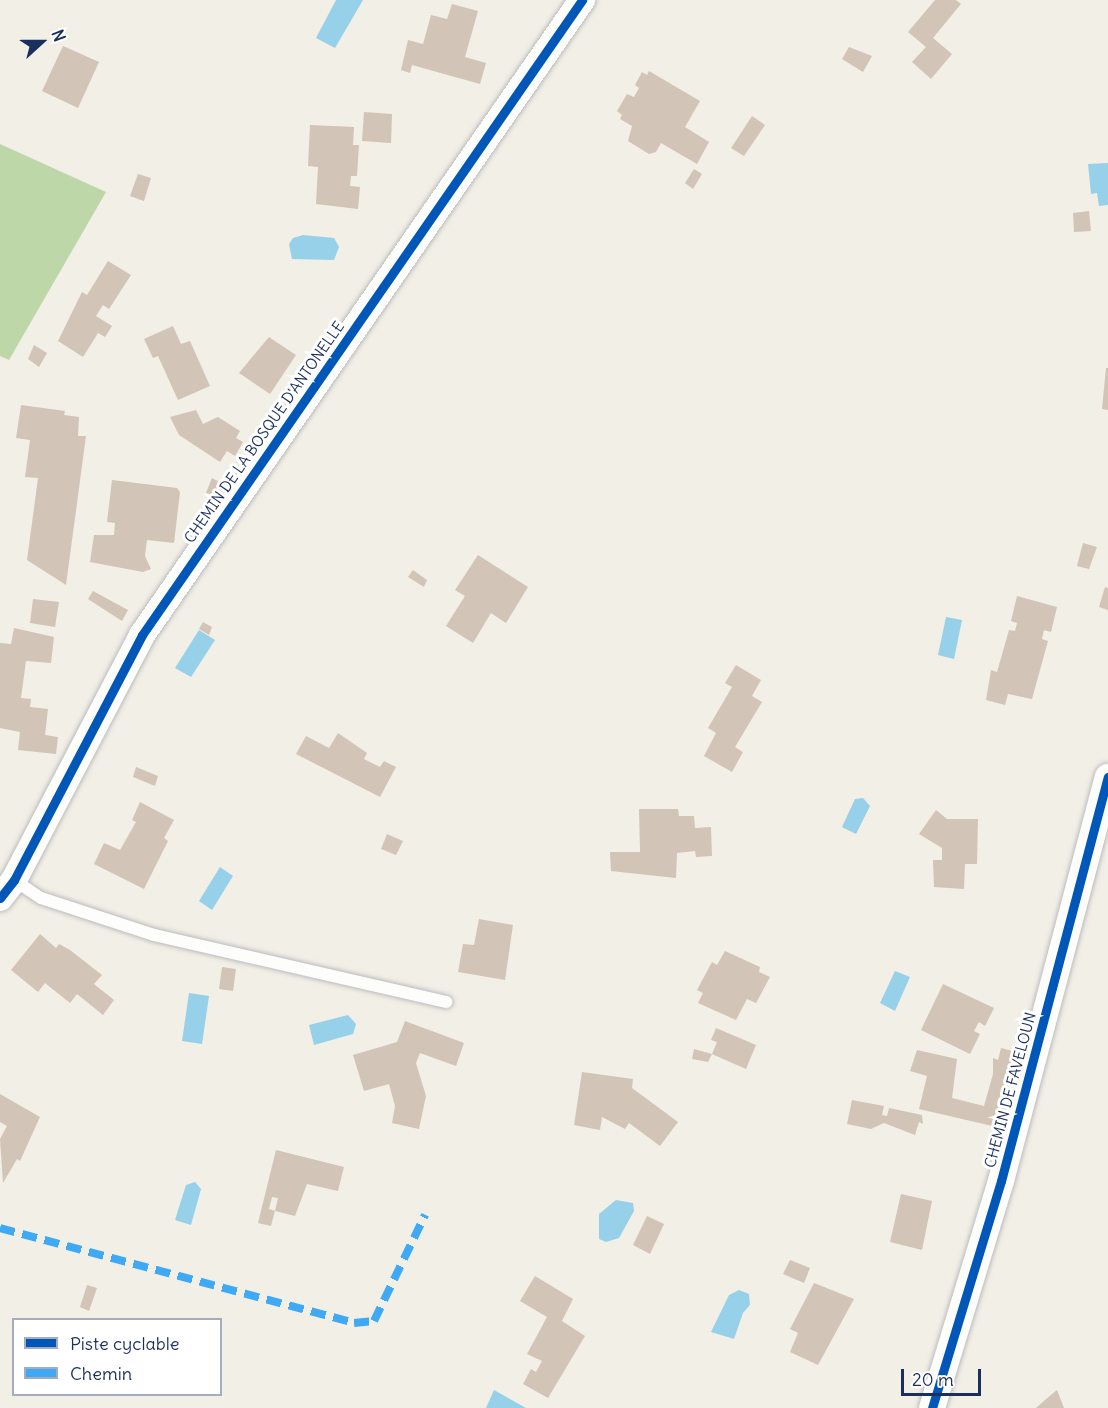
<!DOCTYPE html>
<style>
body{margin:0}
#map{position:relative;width:1108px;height:1408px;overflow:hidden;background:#f2efe7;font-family:Delius,sans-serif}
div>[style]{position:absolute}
.green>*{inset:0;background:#bdd7a8}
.water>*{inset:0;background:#96d0e9}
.building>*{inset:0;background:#d2c4b6}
.roads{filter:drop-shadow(0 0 2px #bcbcbc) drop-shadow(0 0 2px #bcbcbc)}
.lane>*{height:12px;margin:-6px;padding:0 6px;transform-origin:6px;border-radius:6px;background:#fdfdfb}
.street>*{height:26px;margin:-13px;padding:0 13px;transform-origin:13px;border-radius:13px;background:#fdfdfb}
.quiet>*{height:8px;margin-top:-4px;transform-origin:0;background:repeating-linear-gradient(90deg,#3fa9f5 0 15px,transparent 0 23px)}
.cycleway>*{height:9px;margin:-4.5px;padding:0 4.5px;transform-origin:4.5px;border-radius:4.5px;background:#0057b8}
span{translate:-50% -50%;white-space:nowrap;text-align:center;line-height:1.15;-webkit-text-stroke:6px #fff;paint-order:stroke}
.street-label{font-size:15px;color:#1b2f5e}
.legend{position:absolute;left:12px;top:1318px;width:210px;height:78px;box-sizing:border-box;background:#fff;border:2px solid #a4acbf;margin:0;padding:8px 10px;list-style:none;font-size:18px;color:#1b2f5e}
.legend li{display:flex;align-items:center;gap:12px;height:30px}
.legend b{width:30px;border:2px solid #a4acbf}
.north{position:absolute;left:12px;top:12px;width:60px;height:60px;-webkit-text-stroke:4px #fff;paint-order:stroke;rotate:69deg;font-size:16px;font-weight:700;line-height:24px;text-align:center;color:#1b2f5e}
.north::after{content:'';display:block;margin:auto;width:21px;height:27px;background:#1b2f5e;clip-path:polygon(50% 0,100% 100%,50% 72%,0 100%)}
.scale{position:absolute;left:901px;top:1369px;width:80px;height:27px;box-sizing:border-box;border:3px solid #1b2f5e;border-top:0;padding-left:8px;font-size:18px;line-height:21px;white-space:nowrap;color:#1b2f5e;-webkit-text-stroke:4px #fff;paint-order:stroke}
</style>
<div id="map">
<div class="green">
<i style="clip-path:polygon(0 144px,106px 192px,9px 360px,0 356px)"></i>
</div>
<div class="water">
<i style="clip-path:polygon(336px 0,363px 0,335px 48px,316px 38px)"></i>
<i style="clip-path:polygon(1108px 163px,1108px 205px,1099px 206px,1097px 193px,1091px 194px,1088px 164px)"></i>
<i style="clip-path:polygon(303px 235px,334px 238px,339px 247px,334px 260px,292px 259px,289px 244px,293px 238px)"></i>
<i style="clip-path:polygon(946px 617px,962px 620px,954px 659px,938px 655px)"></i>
<i style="clip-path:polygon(199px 630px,215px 640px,191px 677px,175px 668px)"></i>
<i style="clip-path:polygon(855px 799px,863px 798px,870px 806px,856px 834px,842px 827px)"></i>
<i style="clip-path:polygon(220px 867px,233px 876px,212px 910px,199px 901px)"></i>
<i style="clip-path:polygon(895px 971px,910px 977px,895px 1011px,880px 1003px)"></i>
<i style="clip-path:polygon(189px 993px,209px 996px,202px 1044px,182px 1041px)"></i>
<i style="clip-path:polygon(348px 1015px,356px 1024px,353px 1034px,314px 1045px,309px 1025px)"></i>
<i style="clip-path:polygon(195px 1182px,201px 1189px,191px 1225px,175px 1220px,186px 1185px)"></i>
<i style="clip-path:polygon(616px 1200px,633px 1203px,634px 1211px,619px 1238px,606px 1242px,599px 1239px,599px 1214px)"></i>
<i style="clip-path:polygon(739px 1290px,749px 1294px,750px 1305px,743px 1313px,734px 1339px,711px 1332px,729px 1295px)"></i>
<i style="clip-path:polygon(494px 1390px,526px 1408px,486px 1408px)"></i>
</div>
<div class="building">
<i style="clip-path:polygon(935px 0,956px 0,961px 4px,933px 38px,952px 54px,931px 79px,912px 62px,926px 47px,908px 32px)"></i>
<i style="clip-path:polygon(452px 4px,478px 11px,465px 57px,486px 63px,480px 84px,412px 65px,410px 73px,401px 70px,408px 40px,423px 44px,431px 15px,447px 19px)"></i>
<i style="clip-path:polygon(63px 46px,99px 62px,78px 108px,42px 91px)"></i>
<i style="clip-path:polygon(849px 47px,872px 56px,863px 72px,842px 59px)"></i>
<i style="clip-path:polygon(649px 71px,700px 101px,685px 127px,709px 142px,697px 164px,661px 143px,656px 152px,649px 154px,628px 141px,632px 126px,620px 119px,622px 115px,617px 111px,627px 94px,634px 97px,639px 88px,635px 85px,642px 72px,647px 75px)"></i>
<i style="clip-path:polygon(364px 112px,392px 114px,391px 143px,362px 141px)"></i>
<i style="clip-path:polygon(752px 116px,765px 125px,744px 156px,731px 148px)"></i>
<i style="clip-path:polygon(310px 125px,354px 127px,353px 145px,359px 145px,357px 176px,351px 176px,350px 186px,360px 187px,358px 209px,316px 204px,318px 167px,308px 166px)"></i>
<i style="clip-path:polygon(694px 169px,702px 174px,693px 189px,685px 183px)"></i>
<i style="clip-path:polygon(138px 174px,151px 178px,144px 201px,130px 196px)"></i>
<i style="clip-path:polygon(1089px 211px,1091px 231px,1074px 232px,1073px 213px)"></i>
<i style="clip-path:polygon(108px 261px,131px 275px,109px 309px,103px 305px,96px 316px,112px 326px,105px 337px,98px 333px,83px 357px,58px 341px,82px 292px,87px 295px)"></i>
<i style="clip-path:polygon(173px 326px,181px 344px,190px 341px,210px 386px,178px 400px,158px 356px,153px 358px,144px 339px)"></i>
<i style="clip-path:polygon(269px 337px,296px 355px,270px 394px,239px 373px)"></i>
<i style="clip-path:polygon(34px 345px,47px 353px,39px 367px,28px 359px)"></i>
<i style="clip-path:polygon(1106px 368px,1108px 368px,1108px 410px,1102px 409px)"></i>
<i style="clip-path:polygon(21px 405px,65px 411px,64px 415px,79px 417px,78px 436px,86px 436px,66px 585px,27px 560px,38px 478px,25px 477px,30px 440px,16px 438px)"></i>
<i style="clip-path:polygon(196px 410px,203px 424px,218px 417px,240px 431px,236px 438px,243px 442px,235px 456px,227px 451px,220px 462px,179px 435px,170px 417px)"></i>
<i style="clip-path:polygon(212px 478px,230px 488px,223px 498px,206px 493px)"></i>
<i style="clip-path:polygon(112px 480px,177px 488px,180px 492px,174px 543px,147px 540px,145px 556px,151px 569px,143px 572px,90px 562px,94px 535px,114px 535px,115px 523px,107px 522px)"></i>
<i style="clip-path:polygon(1083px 543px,1097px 547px,1089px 569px,1077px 566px)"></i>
<i style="clip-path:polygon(478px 555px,528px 587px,506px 623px,491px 613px,473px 643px,446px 626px,465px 596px,455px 590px)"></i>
<i style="clip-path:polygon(413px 570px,427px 580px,424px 587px,408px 577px)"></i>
<i style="clip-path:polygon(1105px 587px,1108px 588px,1108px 610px,1099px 607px)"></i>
<i style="clip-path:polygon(93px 591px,128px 610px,122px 621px,88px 599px)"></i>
<i style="clip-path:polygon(1017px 596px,1057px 607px,1051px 632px,1044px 630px,1042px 639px,1048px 641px,1032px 699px,1008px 694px,1005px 705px,986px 700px,991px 670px,997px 672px,1009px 630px,1015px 631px,1017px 623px,1011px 621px)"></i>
<i style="clip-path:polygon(33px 599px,59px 602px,55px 627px,30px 623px)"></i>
<i style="clip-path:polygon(203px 622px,212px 627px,209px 635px,199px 629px)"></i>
<i style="clip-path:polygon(14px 628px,54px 637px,51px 663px,26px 661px,21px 698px,31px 699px,30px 707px,48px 709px,45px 735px,58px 737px,56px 754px,18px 750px,20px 732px,0 728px,0 643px,11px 644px)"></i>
<i style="clip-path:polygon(736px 665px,761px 680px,752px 696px,762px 702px,735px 747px,743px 752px,732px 772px,704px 756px,716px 733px,708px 728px,732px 687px,725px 683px)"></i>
<i style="clip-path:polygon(338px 733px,367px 753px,364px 759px,380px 767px,384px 761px,396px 767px,380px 797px,296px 754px,306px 736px,329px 748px)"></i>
<i style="clip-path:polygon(136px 767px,158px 776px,155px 786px,133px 777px)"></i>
<i style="clip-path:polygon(140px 802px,174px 820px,164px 838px,168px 841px,144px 889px,94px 864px,104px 843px,120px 850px,136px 822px,132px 820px)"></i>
<i style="clip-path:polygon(639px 809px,678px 809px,679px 816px,694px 816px,695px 828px,711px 827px,712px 856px,696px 857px,695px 851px,677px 853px,676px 878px,611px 871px,610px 852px,640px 852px)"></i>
<i style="clip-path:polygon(936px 810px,947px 819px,978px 819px,977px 864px,965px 864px,964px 889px,934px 887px,933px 860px,942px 860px,942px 848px,919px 834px)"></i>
<i style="clip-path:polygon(387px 834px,403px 841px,396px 855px,381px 849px)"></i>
<i style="clip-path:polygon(479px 919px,513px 925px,505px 980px,458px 972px,463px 944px,474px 945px)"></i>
<i style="clip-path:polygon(40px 934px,56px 948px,59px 944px,70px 950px,102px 975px,94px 984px,114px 1000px,103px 1015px,77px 994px,70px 1003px,45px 983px,38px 992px,11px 970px)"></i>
<i style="clip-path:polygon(725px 951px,760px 967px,759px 972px,770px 977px,756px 1003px,747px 999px,736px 1020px,698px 1003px,703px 993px,697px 990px,712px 962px,717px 965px)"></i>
<i style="clip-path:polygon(222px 967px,236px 969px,233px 991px,219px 989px)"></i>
<i style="clip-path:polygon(943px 984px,994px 1008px,985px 1026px,979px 1022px,974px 1031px,980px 1034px,970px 1054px,921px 1030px)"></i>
<i style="clip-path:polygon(405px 1021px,464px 1043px,456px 1066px,420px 1053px,416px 1063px,426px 1096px,419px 1129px,392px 1123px,395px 1106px,389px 1084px,364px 1091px,353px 1055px,397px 1042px)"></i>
<i style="clip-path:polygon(716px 1028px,756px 1045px,746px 1069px,712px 1054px,717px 1042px,711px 1040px)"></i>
<i style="clip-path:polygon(1001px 1048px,1016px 1052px,1001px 1128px,919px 1109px,927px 1076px,910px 1071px,917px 1050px,957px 1059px,952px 1098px,984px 1106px,993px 1074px,993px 1058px,998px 1060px)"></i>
<i style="clip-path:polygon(694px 1049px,712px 1054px,708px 1062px,692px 1059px)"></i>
<i style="clip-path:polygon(582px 1072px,633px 1079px,632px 1088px,678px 1122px,660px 1146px,629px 1123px,625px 1129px,602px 1117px,600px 1130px,574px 1125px)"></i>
<i style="clip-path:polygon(0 1094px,40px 1117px,20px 1161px,17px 1159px,3px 1183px,0 1139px,7px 1126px,0 1122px)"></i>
<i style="clip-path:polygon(852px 1100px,884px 1106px,882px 1115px,887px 1116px,889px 1108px,922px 1115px,923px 1124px,919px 1122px,915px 1135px,884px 1123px,871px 1129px,847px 1124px)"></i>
<i style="clip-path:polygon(276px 1150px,344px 1167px,338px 1191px,307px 1184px,295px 1216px,275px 1211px,278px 1198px,272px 1197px,269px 1209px,275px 1211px,271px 1226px,258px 1223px)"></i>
<i style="clip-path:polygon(901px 1194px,932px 1201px,922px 1250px,890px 1242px)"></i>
<i style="clip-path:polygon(647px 1216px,664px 1224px,650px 1254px,633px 1245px)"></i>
<i style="clip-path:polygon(790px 1260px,810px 1268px,804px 1283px,783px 1274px)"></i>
<i style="clip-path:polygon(535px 1276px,573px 1299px,562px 1321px,585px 1336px,548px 1398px,523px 1384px,531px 1369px,536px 1372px,542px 1361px,527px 1354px,547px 1317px,520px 1301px)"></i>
<i style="clip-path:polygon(814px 1283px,854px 1299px,818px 1365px,790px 1352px,798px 1333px,790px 1329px)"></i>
<i style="clip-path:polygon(87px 1285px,97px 1288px,89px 1311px,80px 1307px)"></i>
<i style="clip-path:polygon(1057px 1390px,1064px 1408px,1036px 1408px,1052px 1394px)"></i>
</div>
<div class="roads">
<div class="lane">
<i style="left:14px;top:880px;width:32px;rotate:34deg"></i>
<i style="left:41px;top:898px;width:119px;rotate:18.1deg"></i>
<i style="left:154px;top:935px;width:300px;rotate:12.9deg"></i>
</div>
<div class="street">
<i style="left:0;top:898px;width:23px;rotate:-52deg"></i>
<i style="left:14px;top:880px;width:276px;rotate:-62.4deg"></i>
<i style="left:142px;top:635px;width:773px;rotate:-55.28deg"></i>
<i style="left:932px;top:1408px;width:237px;rotate:-73.1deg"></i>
<i style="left:1001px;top:1181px;width:418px;rotate:-75.2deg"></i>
</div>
</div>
<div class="quiet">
<i style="left:0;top:1228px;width:367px;rotate:15deg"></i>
<i style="left:354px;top:1323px;width:20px;rotate:-6deg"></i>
<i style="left:374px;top:1321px;width:118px;rotate:-64.3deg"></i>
</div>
<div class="cycleway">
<i style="left:0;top:898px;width:23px;rotate:-52deg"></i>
<i style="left:14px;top:880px;width:276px;rotate:-62.4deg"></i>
<i style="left:142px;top:635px;width:773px;rotate:-55.28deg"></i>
<i style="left:932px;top:1408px;width:237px;rotate:-73.1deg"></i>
<i style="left:1001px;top:1181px;width:418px;rotate:-75.2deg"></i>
</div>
<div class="street-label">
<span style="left:264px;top:432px;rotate:-55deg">CHEMIN DE LA BOSQUE D'ANTONELLE</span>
<span style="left:1010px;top:1090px;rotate:-75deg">CHEMIN DE FAVELOUN</span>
</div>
<ul class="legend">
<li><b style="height:8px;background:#0057b8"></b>Piste cyclable</li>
<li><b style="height:8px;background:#3fa9f5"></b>Chemin</li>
</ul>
<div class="north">N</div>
<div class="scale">20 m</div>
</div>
